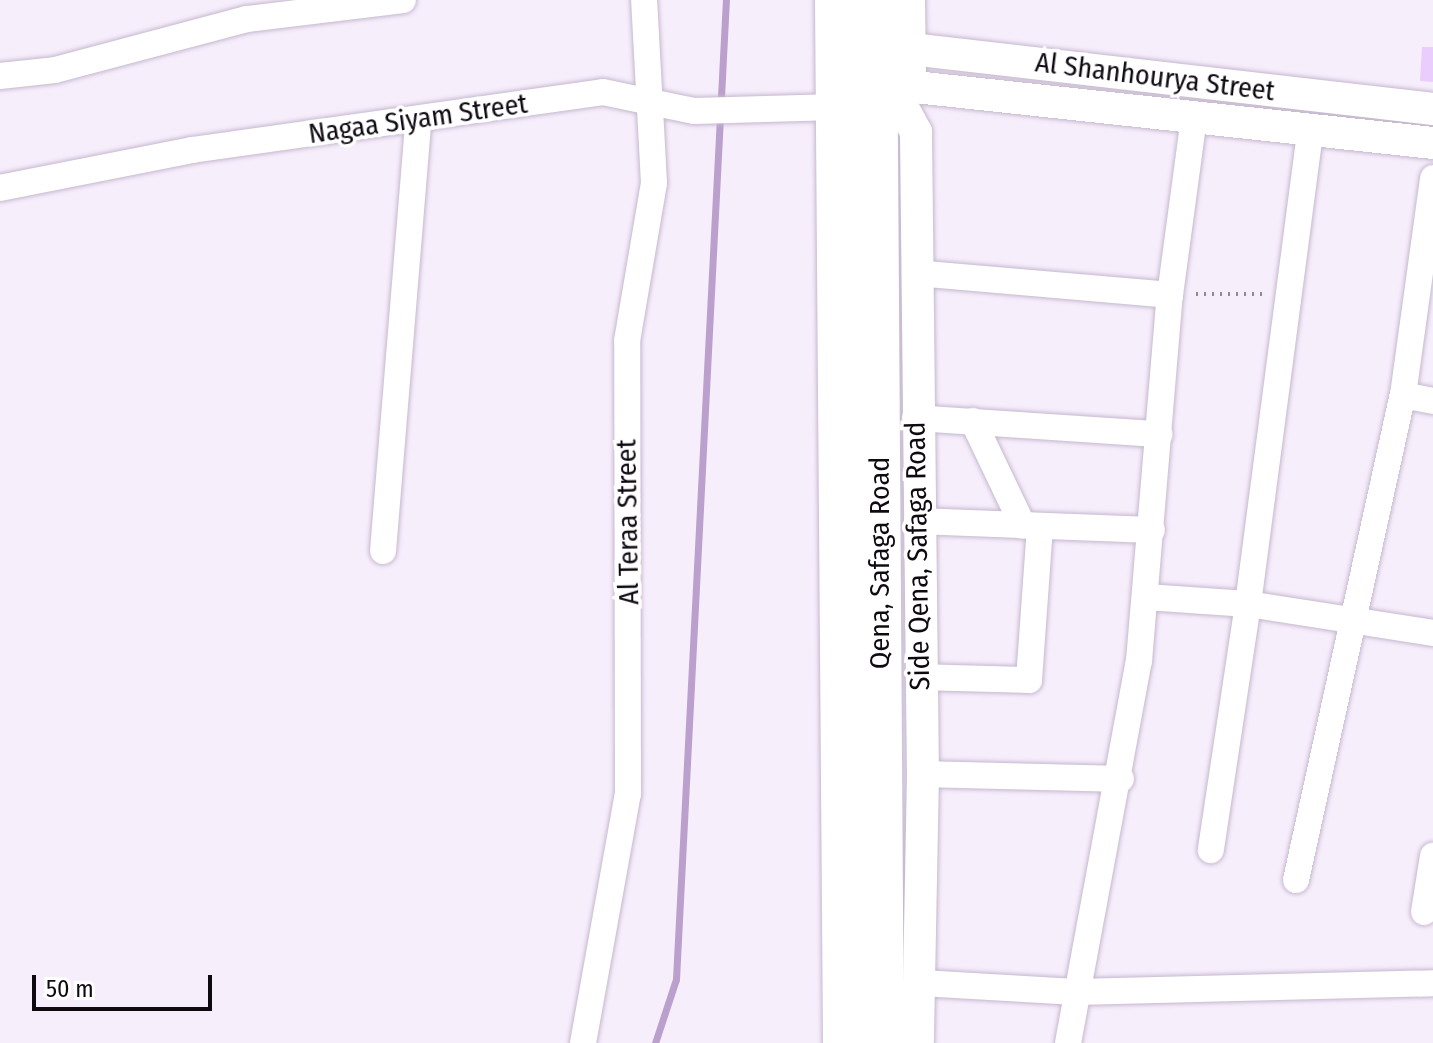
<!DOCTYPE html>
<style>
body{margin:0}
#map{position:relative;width:1433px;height:1043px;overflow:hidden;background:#f7eefc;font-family:"Fira Sans Condensed",sans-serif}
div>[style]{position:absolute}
.stream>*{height:7px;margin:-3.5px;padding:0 3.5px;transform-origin:3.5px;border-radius:3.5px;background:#bb9fcc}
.building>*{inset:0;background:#ebcdfd}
.path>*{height:4px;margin-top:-2px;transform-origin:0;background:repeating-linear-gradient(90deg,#908994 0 2px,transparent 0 8px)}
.roads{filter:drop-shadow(0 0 2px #c5b8ce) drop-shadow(0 0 2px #c5b8ce)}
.minor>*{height:26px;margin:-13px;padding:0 13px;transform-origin:13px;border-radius:13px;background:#fff}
.tertiary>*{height:32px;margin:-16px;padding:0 16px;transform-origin:16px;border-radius:16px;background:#fff}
.trunk>*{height:42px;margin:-21px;padding:0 21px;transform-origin:21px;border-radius:21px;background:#fff}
span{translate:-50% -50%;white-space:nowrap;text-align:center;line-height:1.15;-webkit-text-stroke:7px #fff;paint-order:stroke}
.street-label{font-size:28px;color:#0f0a12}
.scale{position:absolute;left:32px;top:975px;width:180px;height:36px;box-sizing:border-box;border:4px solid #0f0a12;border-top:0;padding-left:10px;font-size:24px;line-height:28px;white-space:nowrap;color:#0f0a12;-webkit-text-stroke:6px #fff;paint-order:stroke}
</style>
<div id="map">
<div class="stream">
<i style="left:655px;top:1043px;width:67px;rotate:-71.8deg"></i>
<i style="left:676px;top:979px;width:980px;rotate:-87.08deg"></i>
</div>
<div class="building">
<i style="clip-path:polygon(1422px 47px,1433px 47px,1433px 82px,1420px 81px)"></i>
</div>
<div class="path">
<i style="left:1196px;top:294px;width:67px"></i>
</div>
<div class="roads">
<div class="minor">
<i style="left:0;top:76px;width:55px;rotate:-6.2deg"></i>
<i style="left:55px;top:70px;width:199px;rotate:-14.9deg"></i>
<i style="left:247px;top:19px;width:157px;rotate:-6.9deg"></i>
<i style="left:1310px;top:133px;width:475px;rotate:97.5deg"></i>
<i style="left:1248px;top:604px;width:187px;rotate:8.9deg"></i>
<i style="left:0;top:188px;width:196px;rotate:-11.2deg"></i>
<i style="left:192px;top:150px;width:415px;rotate:-8deg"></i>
<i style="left:603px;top:92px;width:93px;rotate:11.8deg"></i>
<i style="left:694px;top:111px;width:143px;rotate:-1.6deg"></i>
<i style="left:915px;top:273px;width:256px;rotate:4.9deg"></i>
<i style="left:1403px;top:395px;width:31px;rotate:11deg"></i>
<i style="left:915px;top:418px;width:245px;rotate:3.8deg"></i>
<i style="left:973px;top:421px;width:116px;rotate:64.5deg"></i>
<i style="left:917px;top:521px;width:235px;rotate:2.2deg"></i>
<i style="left:383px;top:551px;width:430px;rotate:-85.3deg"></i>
<i style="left:1146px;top:597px;width:102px;rotate:3.9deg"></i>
<i style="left:1248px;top:604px;width:249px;rotate:98.6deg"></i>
<i style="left:921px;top:677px;width:108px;rotate:1.6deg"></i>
<i style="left:1029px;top:680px;width:153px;rotate:-85.9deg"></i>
<i style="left:923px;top:774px;width:198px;rotate:1.4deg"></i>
<i style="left:1296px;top:880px;width:497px;rotate:-77.6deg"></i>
<i style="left:1403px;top:395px;width:219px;rotate:-82.1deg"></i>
<i style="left:1424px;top:912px;width:57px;rotate:-80.9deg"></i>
<i style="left:921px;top:983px;width:155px;rotate:3.3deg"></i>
<i style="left:1076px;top:992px;width:357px;rotate:-1.4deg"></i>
<i style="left:583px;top:1043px;width:253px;rotate:-79.8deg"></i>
<i style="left:628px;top:794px;width:453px;rotate:-90.1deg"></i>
<i style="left:627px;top:341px;width:160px;rotate:-80.3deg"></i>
<i style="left:654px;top:183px;width:183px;rotate:-93.1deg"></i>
<i style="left:1068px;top:1043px;width:389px;rotate:-79.5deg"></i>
<i style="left:1139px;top:661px;width:367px;rotate:-85.2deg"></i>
<i style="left:1170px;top:295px;width:180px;rotate:-82.3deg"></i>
</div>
<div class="tertiary">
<i style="left:909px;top:0;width:69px;rotate:89.2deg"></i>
<i style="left:876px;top:45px;width:561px;rotate:6.55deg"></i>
<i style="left:878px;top:83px;width:22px;rotate:34deg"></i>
<i style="left:896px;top:95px;width:42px;rotate:61.6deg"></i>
<i style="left:916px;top:132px;width:642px;rotate:89.38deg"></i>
<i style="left:923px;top:774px;width:269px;rotate:91.1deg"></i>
<i style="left:878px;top:83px;width:558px;rotate:6.17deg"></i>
</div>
<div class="trunk">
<i style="left:836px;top:0;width:1043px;rotate:89.56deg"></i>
<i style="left:876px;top:0;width:1043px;rotate:89.62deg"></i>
</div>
</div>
<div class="street-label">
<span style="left:1155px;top:77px;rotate:7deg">Al Shanhourya Street</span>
<span style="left:418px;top:119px;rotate:-8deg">Nagaa Siyam Street</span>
<span style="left:628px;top:522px;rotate:-91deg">Al Teraa Street</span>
<span style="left:918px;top:556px;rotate:-91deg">Side Qena, Safaga Road</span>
<span style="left:880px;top:563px;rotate:-90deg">Qena, Safaga Road</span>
</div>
<div class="scale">50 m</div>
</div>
